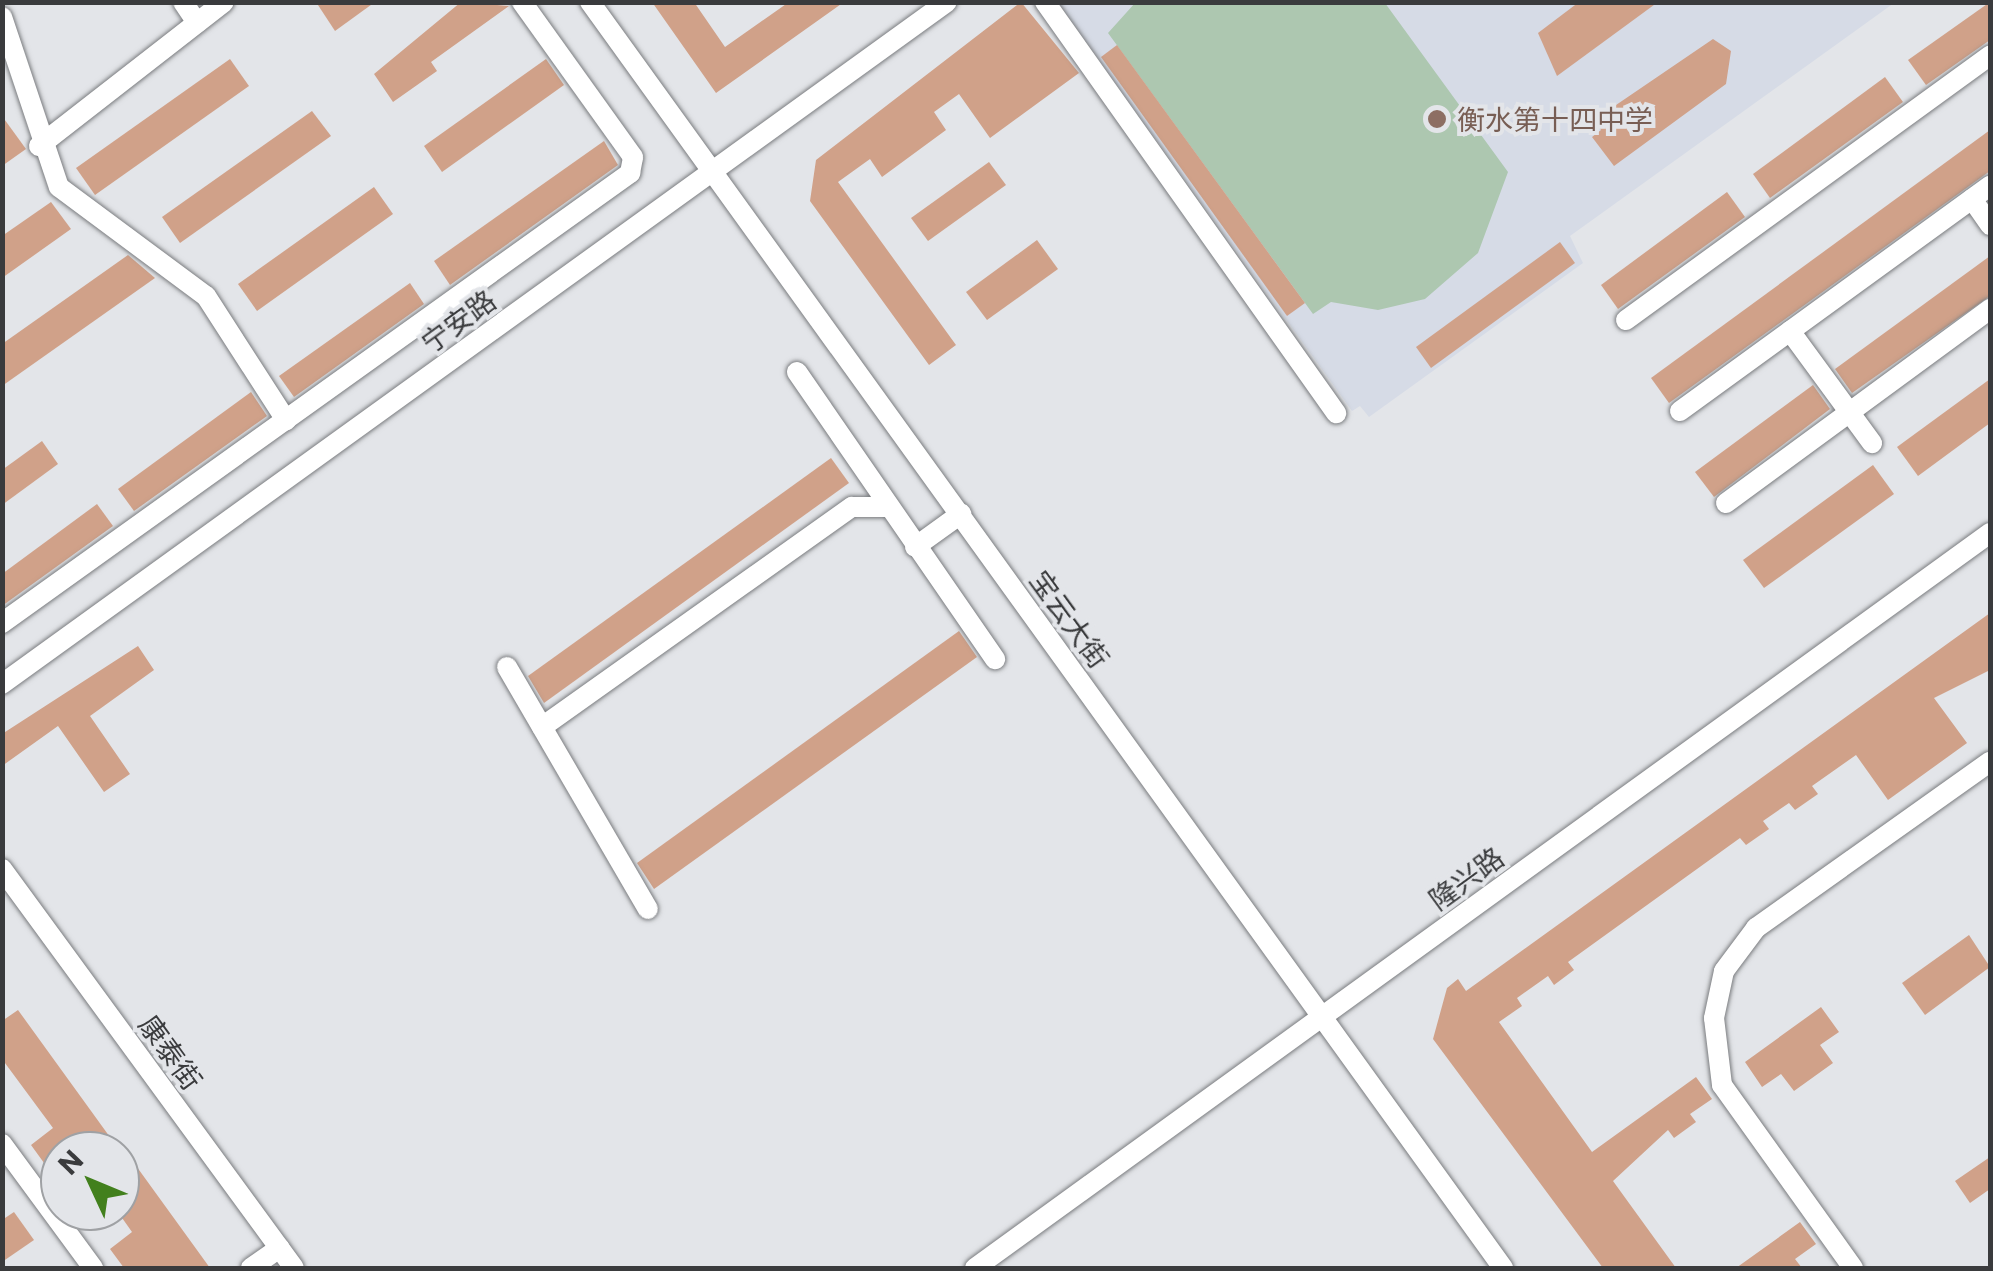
<!DOCTYPE html>
<meta charset="utf-8">
<style>
body{margin:0}
#map{position:relative;width:1993px;height:1271px;overflow:hidden;background:#e3e5e9;font-family:Commissioner,"Noto Sans SC",sans-serif}
div>[style]{position:absolute}
.built>*{inset:0;background:#d6dbe6}
.green>*{inset:0;background:#adc7b0}
.building>*{inset:0;background:#d0a189}
.path>*{height:2.5px;margin-top:-1.25px;transform-origin:0;background:repeating-linear-gradient(90deg,#97989b 0 5px,transparent 0 13px)}
.roads{filter:drop-shadow(0 0 2px #7a7c7f) drop-shadow(0 0 2px #7a7c7f)}
.minor>*{height:20px;margin:-10px;padding:0 10px;transform-origin:10px;border-radius:10px;background:#fff}
.dots>*{width:28px;height:28px;translate:-50% -50%;box-sizing:border-box;border:5px solid #e3e5e9;border-radius:50%}
span{translate:-50% -50%;white-space:nowrap;text-align:center;line-height:1.15;-webkit-text-stroke:8px #e3e5e9;paint-order:stroke}
.education-label{font-size:28px;color:#785e54}
.left{translate:0 -50%;text-align:left}
.street-label{font-size:28px;color:#3a3b3d}
.frame{position:absolute;inset:0;border:5px solid #3a3b3d;pointer-events:none}
.north{position:absolute;left:40px;top:1131px;width:100px;height:100px;box-sizing:border-box;background:#e3e5e9;border:2px solid #9fa1a4;border-radius:50%;rotate:314deg;font-size:28px;font-weight:700;line-height:40px;text-align:center;color:#3a3b3d}
.north::after{content:'';display:block;margin:auto;width:35px;height:45px;background:#42801d;clip-path:polygon(50% 0,100% 100%,50% 72%,0 100%)}
</style>
<div id="map">
<div class="built">
<i style="clip-path:polygon(1058px 3px,1894px 3px,1570px 236px,1583px 263px,1369px 417px,1360px 406px,1352px 411px)"></i>
</div>
<div class="green">
<i style="clip-path:polygon(1135px 3px,1385px 3px,1508px 172px,1478px 253px,1425px 299px,1378px 310px,1331px 302px,1313px 314px,1108px 33px)"></i>
</div>
<div class="building">
<i style="clip-path:polygon(316px 2px,375px 2px,335px 31px)"></i>
<i style="clip-path:polygon(461px 2px,509px 6px,431px 62px,437px 71px,393px 102px,374px 74px)"></i>
<i style="clip-path:polygon(652px 2px,694px 2px,725px 47px,789px 2px,844px 2px,716px 93px)"></i>
<i style="clip-path:polygon(1021px 2px,1079px 73px,990px 138px,959px 94px,934px 112px,946px 130px,882px 177px,870px 159px,838px 182px,956px 345px,929px 365px,810px 201px,816px 160px)"></i>
<i style="clip-path:polygon(1579px 2px,1658px 2px,1557px 76px,1538px 33px)"></i>
<i style="clip-path:polygon(1990px 2px,1990px 40px,1926px 85px,1908px 60px)"></i>
<i style="clip-path:polygon(1713px 39px,1731px 51px,1726px 84px,1614px 166px,1592px 137px,1601px 130px,1594px 120px)"></i>
<i style="clip-path:polygon(1117px 45px,1305px 303px,1287px 316px,1101px 57px)"></i>
<i style="clip-path:polygon(230px 59px,249px 86px,95px 195px,76px 168px)"></i>
<i style="clip-path:polygon(546px 59px,564px 85px,442px 172px,424px 146px)"></i>
<i style="clip-path:polygon(1885px 77px,1903px 102px,1770px 198px,1753px 174px)"></i>
<i style="clip-path:polygon(312px 111px,331px 136px,180px 243px,162px 217px)"></i>
<i style="clip-path:polygon(2px 116px,26px 149px,2px 166px)"></i>
<i style="clip-path:polygon(1990px 130px,1990px 171px,1669px 403px,1651px 378px)"></i>
<i style="clip-path:polygon(604px 141px,618px 165px,450px 285px,434px 261px)"></i>
<i style="clip-path:polygon(989px 162px,1006px 185px,928px 241px,911px 218px)"></i>
<i style="clip-path:polygon(374px 187px,393px 214px,257px 311px,238px 284px)"></i>
<i style="clip-path:polygon(1727px 192px,1745px 217px,1618px 309px,1601px 285px)"></i>
<i style="clip-path:polygon(51px 202px,71px 229px,2px 278px,2px 236px)"></i>
<i style="clip-path:polygon(1037px 240px,1058px 269px,987px 320px,966px 292px)"></i>
<i style="clip-path:polygon(1560px 242px,1575px 263px,1431px 368px,1416px 347px)"></i>
<i style="clip-path:polygon(128px 255px,155px 278px,2px 386px,2px 344px)"></i>
<i style="clip-path:polygon(1990px 256px,1990px 296px,1852px 393px,1835px 369px)"></i>
<i style="clip-path:polygon(410px 283px,424px 304px,294px 397px,279px 376px)"></i>
<i style="clip-path:polygon(1990px 379px,1990px 423px,1918px 476px,1897px 447px)"></i>
<i style="clip-path:polygon(1813px 385px,1830px 409px,1714px 497px,1695px 472px)"></i>
<i style="clip-path:polygon(251px 392px,267px 416px,134px 511px,118px 489px)"></i>
<i style="clip-path:polygon(42px 441px,58px 464px,2px 505px,2px 470px)"></i>
<i style="clip-path:polygon(831px 458px,849px 483px,544px 703px,528px 676px)"></i>
<i style="clip-path:polygon(1873px 465px,1894px 494px,1764px 588px,1743px 560px)"></i>
<i style="clip-path:polygon(97px 504px,113px 526px,2px 606px,2px 574px)"></i>
<i style="clip-path:polygon(1990px 613px,1990px 670px,1934px 698px,1967px 743px,1888px 800px,1856px 755px,1812px 786px,1818px 794px,1795px 810px,1789px 803px,1763px 821px,1769px 829px,1746px 845px,1740px 838px,1568px 962px,1574px 970px,1554px 985px,1548px 976px,1517px 998px,1522px 1006px,1499px 1022px,1592px 1152px,1696px 1077px,1712px 1099px,1690px 1114px,1696px 1122px,1674px 1138px,1668px 1130px,1613px 1181px,1676px 1268px,1603px 1268px,1433px 1039px,1447px 988px,1458px 979px,1466px 991px)"></i>
<i style="clip-path:polygon(959px 631px,977px 657px,654px 889px,637px 863px)"></i>
<i style="clip-path:polygon(138px 646px,154px 670px,90px 716px,130px 774px,104px 792px,58px 726px,2px 766px,2px 734px)"></i>
<i style="clip-path:polygon(1969px 935px,1990px 967px,1925px 1015px,1902px 983px)"></i>
<i style="clip-path:polygon(1821px 1007px,1839px 1032px,1820px 1045px,1833px 1063px,1794px 1091px,1781px 1074px,1762px 1087px,1745px 1062px)"></i>
<i style="clip-path:polygon(18px 1010px,120px 1151px,60px 1151px,60px 1185px,31px 1145px,53px 1128px,2px 1059px,2px 1021px)"></i>
<i style="clip-path:polygon(1990px 1157px,1990px 1189px,1970px 1203px,1955px 1181px)"></i>
<i style="clip-path:polygon(134px 1163px,210px 1268px,124px 1268px,110px 1249px,132px 1232px,120px 1215px,120px 1173px)"></i>
<i style="clip-path:polygon(14px 1212px,34px 1240px,2px 1262px,2px 1220px)"></i>
<i style="clip-path:polygon(1800px 1222px,1816px 1244px,1795px 1259px,1802px 1268px,1736px 1268px)"></i>
</div>
<div class="path">
<i style="left:70px;top:2px;width:14px"></i>
</div>
<div class="roads">
<div class="minor">
<i style="left:183px;top:2px;width:25px;rotate:56deg"></i>
<i style="left:590px;top:2px;width:1561px;rotate:54.2deg"></i>
<i style="left:1045px;top:2px;width:504px;rotate:54.7deg"></i>
<i style="left:2px;top:17px;width:179px;rotate:71.5deg"></i>
<i style="left:59px;top:187px;width:183px;rotate:36.6deg"></i>
<i style="left:206px;top:296px;width:148px;rotate:57.2deg"></i>
<i style="left:39px;top:146px;width:234px;rotate:-37.9deg"></i>
<i style="left:1972px;top:199px;width:32px;rotate:55deg"></i>
<i style="left:1626px;top:320px;width:450px;rotate:-36deg"></i>
<i style="left:1790px;top:331px;width:139px;rotate:53.8deg"></i>
<i style="left:797px;top:372px;width:349px;rotate:55.4deg"></i>
<i style="left:1680px;top:411px;width:383px;rotate:-36deg"></i>
<i style="left:1726px;top:503px;width:328px;rotate:-36.3deg"></i>
<i style="left:915px;top:547px;width:57px;rotate:-35.7deg"></i>
<i style="left:2px;top:623px;width:773px;rotate:-35.62deg"></i>
<i style="left:630px;top:173px;width:16px;rotate:-79deg"></i>
<i style="left:633px;top:157px;width:191px;rotate:-125.6deg"></i>
<i style="left:507px;top:667px;width:280px;rotate:59.8deg"></i>
<i style="left:2px;top:684px;width:1165px;rotate:-35.82deg"></i>
<i style="left:542px;top:727px;width:380px;rotate:-35.4deg"></i>
<i style="left:852px;top:507px;width:35px"></i>
<i style="left:2px;top:869px;width:494px;rotate:53.8deg"></i>
<i style="left:2px;top:1144px;width:154px;rotate:53.7deg"></i>
<i style="left:251px;top:1268px;width:35px;rotate:-35deg"></i>
<i style="left:975px;top:1268px;width:1253px;rotate:-35.91deg"></i>
<i style="left:1853px;top:1268px;width:225px;rotate:-125.6deg"></i>
<i style="left:1722px;top:1085px;width:67px;rotate:-96.8deg"></i>
<i style="left:1714px;top:1018px;width:48px;rotate:-78deg"></i>
<i style="left:1724px;top:971px;width:54px;rotate:-53.3deg"></i>
<i style="left:1756px;top:928px;width:287px;rotate:-35.4deg"></i>
</div>
</div>
<div class="dots">
<i style="left:1437px;top:119px;background:#8d6e63"></i>
</div>
<div class="education-label">
<span class="left" style="left:1457px;top:119px">衡水第十四中学</span>
</div>
<div class="street-label">
<span style="left:458px;top:321px;rotate:-36deg">宁安路</span>
<span style="left:1070px;top:619px;rotate:54deg">宝云大街</span>
<span style="left:1466px;top:878px;rotate:-36deg">隆兴路</span>
<span style="left:171px;top:1052px;rotate:54deg">康泰街</span>
</div>
<div class="frame"></div>
<div class="north">N</div>
</div>
